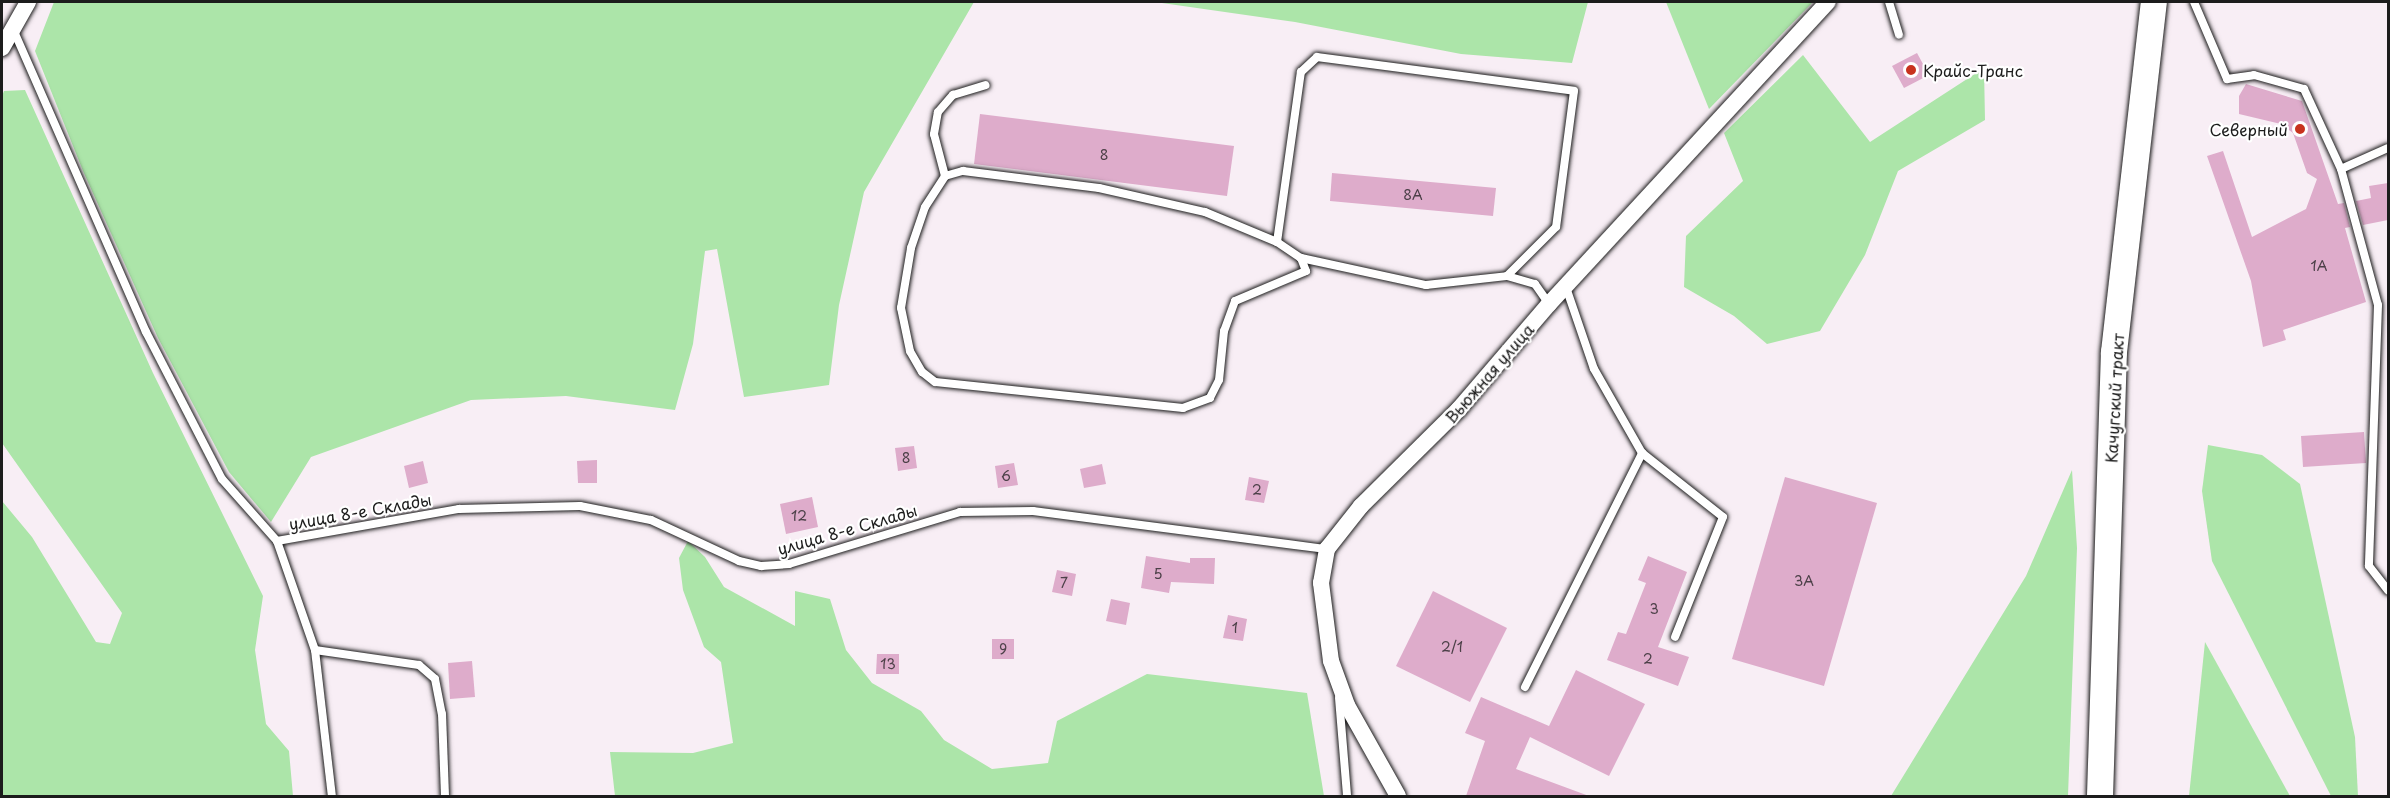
<!DOCTYPE html>
<meta charset="utf-8">
<style>
body{margin:0}
#map{position:relative;width:2390px;height:798px;overflow:hidden;background:#f8eef5;font-family:"Playpen Sans",sans-serif}
div>[style]{position:absolute}
.green>*{inset:0;background:#ace5a9}
.building>*{inset:0;background:#deaccb}
.roads{filter:drop-shadow(0 0 2px #1c1c1c) drop-shadow(0 0 2px #1c1c1c)}
.service>*{height:8px;margin:-4px;padding:0 4px;transform-origin:4px;border-radius:4px;background:#fff}
.minor>*{height:16px;margin:-8px;padding:0 8px;transform-origin:8px;border-radius:8px;background:#fff}
.primary>*{height:26px;margin:-13px;padding:0 13px;transform-origin:13px;border-radius:13px;background:#fff}
.dots>*{width:16px;height:16px;translate:-50% -50%;box-sizing:border-box;border:3px solid #fff;border-radius:50%}
span{translate:-50% -50%;white-space:nowrap;text-align:center;line-height:1.15;-webkit-text-stroke:4.5px #fff;paint-order:stroke}
.number-label{font-size:14px;color:#4c4048}
.number-label span{-webkit-text-stroke-width:0}
.poi-label{font-size:16px;color:#1c1c1c}
.left{translate:0 -50%;text-align:left}
.right{translate:-100% -50%;text-align:right}
.street-label{font-size:16px;color:#1c1c1c}
.frame{position:absolute;inset:0;border:3px solid #1c1c1c;pointer-events:none}
</style>
<div id="map">
<div class="green">
<i style="clip-path:polygon(54px 2px,974px 2px,864px 192px,839px 305px,829px 385px,744px 397px,717px 249px,705px 251px,693px 344px,675px 410px,566px 396px,471px 400px,311px 457px,271px 522px,229px 472px,158px 338px,83px 171px,35px 51px)"></i>
<i style="clip-path:polygon(1155px 2px,1588px 2px,1572px 63px,1461px 54px,1295px 22px)"></i>
<i style="clip-path:polygon(1666px 2px,1813px 2px,1709px 109px)"></i>
<i style="clip-path:polygon(1803px 55px,1870px 142px,1984px 68px,1985px 120px,1898px 171px,1865px 255px,1820px 331px,1767px 344px,1734px 316px,1684px 287px,1686px 236px,1743px 181px,1724px 133px)"></i>
<i style="clip-path:polygon(25px 90px,153px 373px,263px 596px,255px 650px,266px 724px,289px 751px,293px 796px,2px 796px,2px 501px,32px 537px,96px 642px,110px 644px,122px 613px,2px 443px,2px 96px,4px 91px)"></i>
<i style="clip-path:polygon(2208px 445px,2262px 455px,2300px 484px,2355px 737px,2358px 796px,2331px 796px,2212px 561px,2202px 491px)"></i>
<i style="clip-path:polygon(2072px 470px,2077px 548px,2068px 796px,1891px 796px,2026px 576px)"></i>
<i style="clip-path:polygon(688px 541px,705px 557px,724px 587px,795px 626px,795px 591px,830px 599px,846px 650px,872px 683px,921px 711px,944px 740px,992px 769px,1048px 763px,1057px 721px,1147px 674px,1307px 693px,1324px 796px,615px 796px,610px 752px,693px 753px,733px 743px,721px 662px,704px 647px,683px 590px,679px 558px)"></i>
<i style="clip-path:polygon(2205px 642px,2290px 796px,2189px 796px)"></i>
</div>
<div class="building">
<i style="clip-path:polygon(1917px 53px,1929px 75px,1904px 88px,1892px 66px)"></i>
<i style="clip-path:polygon(2246px 84px,2302px 101px,2338px 204px,2344px 203px,2350px 227px,2345px 228px,2366px 302px,2283px 330px,2286px 340px,2263px 347px,2251px 281px,2207px 156px,2223px 151px,2252px 237px,2306px 209px,2317px 179px,2307px 173px,2293px 133px,2281px 124px,2239px 114px,2239px 96px)"></i>
<i style="clip-path:polygon(980px 114px,1234px 146px,1227px 196px,974px 164px)"></i>
<i style="clip-path:polygon(1332px 173px,1496px 188px,1493px 216px,1330px 201px)"></i>
<i style="clip-path:polygon(2388px 183px,2388px 220px,2363px 225px,2356px 201px,2371px 198px,2369px 186px)"></i>
<i style="clip-path:polygon(2364px 432px,2366px 463px,2303px 467px,2301px 436px)"></i>
<i style="clip-path:polygon(914px 446px,917px 468px,898px 471px,895px 448px)"></i>
<i style="clip-path:polygon(597px 460px,597px 483px,578px 483px,577px 461px)"></i>
<i style="clip-path:polygon(423px 461px,428px 483px,409px 488px,404px 466px)"></i>
<i style="clip-path:polygon(1014px 463px,1018px 485px,998px 488px,995px 466px)"></i>
<i style="clip-path:polygon(1102px 464px,1106px 484px,1084px 488px,1080px 469px)"></i>
<i style="clip-path:polygon(1249px 477px,1269px 481px,1264px 503px,1245px 500px)"></i>
<i style="clip-path:polygon(1785px 477px,1877px 503px,1824px 686px,1732px 659px)"></i>
<i style="clip-path:polygon(812px 497px,818px 527px,786px 534px,780px 504px)"></i>
<i style="clip-path:polygon(1146px 556px,1190px 563px,1190px 558px,1215px 558px,1214px 584px,1171px 582px,1169px 593px,1141px 588px)"></i>
<i style="clip-path:polygon(1648px 556px,1687px 572px,1658px 647px,1689px 657px,1678px 686px,1607px 660px,1618px 632px,1626px 634px,1646px 583px,1638px 580px)"></i>
<i style="clip-path:polygon(1057px 570px,1076px 574px,1072px 596px,1052px 592px)"></i>
<i style="clip-path:polygon(1433px 591px,1507px 628px,1470px 702px,1396px 666px)"></i>
<i style="clip-path:polygon(1111px 599px,1130px 603px,1126px 625px,1106px 621px)"></i>
<i style="clip-path:polygon(1228px 615px,1247px 619px,1243px 641px,1223px 638px)"></i>
<i style="clip-path:polygon(992px 639px,1014px 639px,1014px 659px,992px 659px)"></i>
<i style="clip-path:polygon(877px 654px,899px 654px,899px 674px,876px 674px)"></i>
<i style="clip-path:polygon(472px 661px,475px 697px,450px 699px,448px 663px)"></i>
<i style="clip-path:polygon(1576px 670px,1645px 704px,1609px 776px,1530px 737px,1516px 769px,1589px 796px,1466px 796px,1485px 741px,1465px 733px,1481px 697px,1549px 726px)"></i>
</div>
<div class="roads">
<div class="service">
<i style="left:1889px;top:2px;width:34px;rotate:73deg"></i>
<i style="left:2194px;top:2px;width:84px;rotate:66.8deg"></i>
<i style="left:2227px;top:79px;width:27px;rotate:-8deg"></i>
<i style="left:2254px;top:75px;width:52px;rotate:15.6deg"></i>
<i style="left:2304px;top:89px;width:88px;rotate:65.2deg"></i>
<i style="left:2341px;top:169px;width:141px;rotate:74.8deg"></i>
<i style="left:2378px;top:305px;width:261px;rotate:92deg"></i>
<i style="left:2369px;top:566px;width:31px;rotate:52deg"></i>
<i style="left:13px;top:29px;width:331px;rotate:66.3deg"></i>
<i style="left:146px;top:332px;width:165px;rotate:62.7deg"></i>
<i style="left:222px;top:479px;width:83px;rotate:48.4deg"></i>
<i style="left:277px;top:541px;width:115px;rotate:70.8deg"></i>
<i style="left:315px;top:650px;width:147px;rotate:83.4deg"></i>
<i style="left:2341px;top:169px;width:51px;rotate:-24.1deg"></i>
<i style="left:945px;top:176px;width:43px;rotate:-104.7deg"></i>
<i style="left:934px;top:134px;width:22px;rotate:-80deg"></i>
<i style="left:938px;top:112px;width:23px;rotate:-49deg"></i>
<i style="left:953px;top:95px;width:34px;rotate:-17deg"></i>
<i style="left:1277px;top:242px;width:172px;rotate:-82deg"></i>
<i style="left:1301px;top:72px;width:22px;rotate:-43deg"></i>
<i style="left:1317px;top:57px;width:259px;rotate:7.5deg"></i>
<i style="left:1574px;top:91px;width:137px;rotate:97.5deg"></i>
<i style="left:1556px;top:227px;width:69px;rotate:135deg"></i>
<i style="left:1507px;top:276px;width:29px;rotate:16deg"></i>
<i style="left:1535px;top:284px;width:24px;rotate:55deg"></i>
<i style="left:1301px;top:258px;width:14px;rotate:69deg"></i>
<i style="left:1306px;top:271px;width:77px;rotate:157.1deg"></i>
<i style="left:1235px;top:301px;width:32px;rotate:110deg"></i>
<i style="left:1224px;top:331px;width:49px;rotate:95.8deg"></i>
<i style="left:1219px;top:380px;width:20px;rotate:117deg"></i>
<i style="left:1210px;top:398px;width:29px;rotate:160deg"></i>
<i style="left:1183px;top:408px;width:249px;rotate:-174deg"></i>
<i style="left:935px;top:382px;width:16px;rotate:-142deg"></i>
<i style="left:922px;top:372px;width:24px;rotate:-120deg"></i>
<i style="left:910px;top:351px;width:44px;rotate:-101.8deg"></i>
<i style="left:901px;top:308px;width:61px;rotate:-80.5deg"></i>
<i style="left:911px;top:248px;width:43px;rotate:-71.1deg"></i>
<i style="left:925px;top:207px;width:37px;rotate:-57deg"></i>
<i style="left:945px;top:176px;width:19px;rotate:-16deg"></i>
<i style="left:963px;top:171px;width:137px;rotate:7.1deg"></i>
<i style="left:1099px;top:188px;width:109px;rotate:12.8deg"></i>
<i style="left:1205px;top:212px;width:78px;rotate:22.6deg"></i>
<i style="left:1277px;top:242px;width:29px;rotate:34deg"></i>
<i style="left:1301px;top:258px;width:128px;rotate:12.2deg"></i>
<i style="left:1426px;top:285px;width:81px;rotate:-6.3deg"></i>
<i style="left:1642px;top:453px;width:103px;rotate:38.3deg"></i>
<i style="left:1723px;top:517px;width:129px;rotate:111.8deg"></i>
<i style="left:277px;top:541px;width:185px;rotate:-10deg"></i>
<i style="left:459px;top:509px;width:121px;rotate:-1.4deg"></i>
<i style="left:580px;top:506px;width:72px;rotate:11.2deg"></i>
<i style="left:651px;top:520px;width:97px;rotate:25deg"></i>
<i style="left:739px;top:561px;width:23px;rotate:13deg"></i>
<i style="left:761px;top:566px;width:28px;rotate:-4deg"></i>
<i style="left:789px;top:564px;width:179px;rotate:-16.9deg"></i>
<i style="left:960px;top:512px;width:73px;rotate:-0.8deg"></i>
<i style="left:1033px;top:511px;width:296px;rotate:7.4deg"></i>
<i style="left:315px;top:650px;width:105px;rotate:8.2deg"></i>
<i style="left:419px;top:665px;width:21px;rotate:41deg"></i>
<i style="left:435px;top:679px;width:36px;rotate:79deg"></i>
<i style="left:442px;top:714px;width:82px;rotate:87.9deg"></i>
<i style="left:1525px;top:687px;width:262px;rotate:-63.4deg"></i>
<i style="left:1642px;top:453px;width:97px;rotate:-119.7deg"></i>
<i style="left:1594px;top:369px;width:83px;rotate:-108.9deg"></i>
<i style="left:1339px;top:698px;width:98px;rotate:85.3deg"></i>
</div>
<div class="minor">
<i style="left:2px;top:48px;width:53px;rotate:-60.5deg"></i>
<i style="left:1398px;top:796px;width:104px;rotate:-119.3deg"></i>
<i style="left:1347px;top:705px;width:47px;rotate:-110deg"></i>
<i style="left:1331px;top:661px;width:79px;rotate:-97.3deg"></i>
<i style="left:1321px;top:583px;width:35px;rotate:-80deg"></i>
<i style="left:1327px;top:549px;width:55px;rotate:-51.7deg"></i>
<i style="left:1361px;top:506px;width:138px;rotate:-44.7deg"></i>
<i style="left:1459px;top:409px;width:138px;rotate:-49.4deg"></i>
<i style="left:1549px;top:304px;width:411px;rotate:-47.3deg"></i>
</div>
<div class="primary">
<i style="left:2100px;top:796px;width:444px;rotate:-88.2deg"></i>
<i style="left:2114px;top:352px;width:352px;rotate:-83.5deg"></i>
</div>
</div>
<div class="dots">
<i style="left:1911px;top:70px;background:#c8321e"></i>
<i style="left:2300px;top:129px;background:#c8321e"></i>
</div>
<div class="number-label">
<span style="left:1104px;top:155px">8</span>
<span style="left:1413px;top:195px">8А</span>
<span style="left:2319px;top:266px">1А</span>
<span style="left:906px;top:458px">8</span>
<span style="left:1006px;top:476px">6</span>
<span style="left:1257px;top:490px">2</span>
<span style="left:799px;top:516px">12</span>
<span style="left:1158px;top:574px">5</span>
<span style="left:1804px;top:581px">3А</span>
<span style="left:1064px;top:583px">7</span>
<span style="left:1654px;top:609px">3</span>
<span style="left:1235px;top:628px">1</span>
<span style="left:1452px;top:647px">2/1</span>
<span style="left:1003px;top:649px">9</span>
<span style="left:1648px;top:659px">2</span>
<span style="left:888px;top:664px">13</span>
</div>
<div class="poi-label">
<span class="left" style="left:1923px;top:70px">Крайс-Транс</span>
<span class="right" style="left:2288px;top:129px">Северный</span>
</div>
<div class="street-label">
<span style="left:1489px;top:373px;rotate:-49deg">Вьюжная улица</span>
<span style="left:2114px;top:398px;rotate:-87deg">Качугский тракт</span>
<span style="left:360px;top:511px;rotate:-10deg">улица 8-е Склады</span>
<span style="left:847px;top:529px;rotate:-16deg">улица 8-е Склады</span>
</div>
<div class="frame"></div>
</div>
